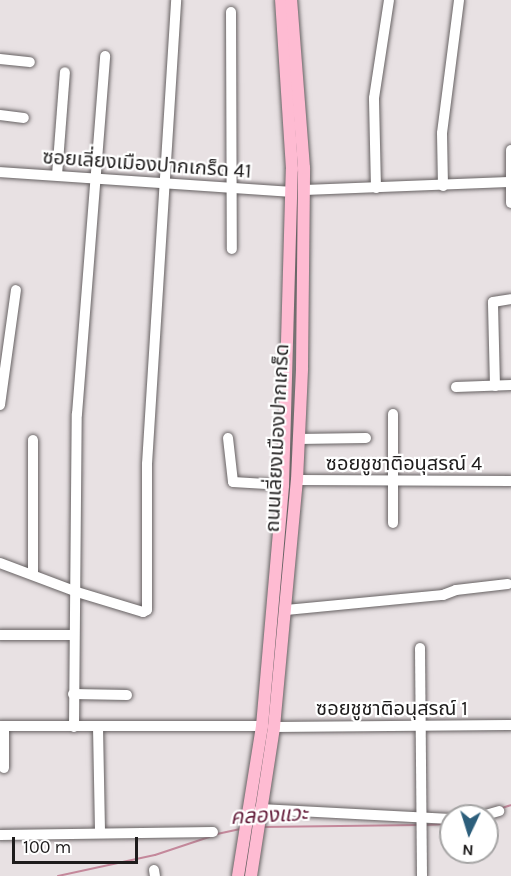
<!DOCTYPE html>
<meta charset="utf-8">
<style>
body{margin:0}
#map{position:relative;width:511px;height:876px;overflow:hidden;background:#e8e1e3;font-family:Karla,"Noto Sans Thai",sans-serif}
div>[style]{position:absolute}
.stream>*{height:2px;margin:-1px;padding:0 1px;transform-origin:1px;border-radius:1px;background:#c4889b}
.roads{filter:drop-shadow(0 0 2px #666162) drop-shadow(0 0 2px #666162)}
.minor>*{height:10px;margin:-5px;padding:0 5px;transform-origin:5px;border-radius:5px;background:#fff}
.major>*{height:12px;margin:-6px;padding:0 6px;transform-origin:6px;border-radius:6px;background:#febbd2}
span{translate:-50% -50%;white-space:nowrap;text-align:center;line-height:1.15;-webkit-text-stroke:4.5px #fff;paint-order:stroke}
.street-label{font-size:20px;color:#1e1c1c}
.water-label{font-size:21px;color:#631b39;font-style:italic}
.north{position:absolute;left:439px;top:804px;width:60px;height:60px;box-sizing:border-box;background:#fff;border:2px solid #a5a4a4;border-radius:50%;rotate:184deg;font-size:16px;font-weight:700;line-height:24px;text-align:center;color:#1e1c1c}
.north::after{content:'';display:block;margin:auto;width:21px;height:27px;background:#2c5e7b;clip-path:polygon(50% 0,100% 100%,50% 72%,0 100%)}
.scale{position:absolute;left:12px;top:837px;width:126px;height:27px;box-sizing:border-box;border:3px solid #1e1c1c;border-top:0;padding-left:8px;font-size:18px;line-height:21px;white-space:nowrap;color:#1e1c1c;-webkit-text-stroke:4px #fff;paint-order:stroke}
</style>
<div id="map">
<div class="stream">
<i style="left:502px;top:808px;width:9px;rotate:-18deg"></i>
<i style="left:426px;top:825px;width:19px;rotate:-3deg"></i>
<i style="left:262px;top:827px;width:156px;rotate:-0.7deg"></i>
<i style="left:217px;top:834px;width:25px;rotate:-12deg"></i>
<i style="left:58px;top:876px;width:99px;rotate:-12.2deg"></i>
<i style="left:155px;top:855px;width:57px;rotate:-18.4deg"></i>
</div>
<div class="roads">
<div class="minor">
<i style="left:231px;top:12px;width:237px;rotate:89.8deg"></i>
<i style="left:0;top:59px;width:30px;rotate:6deg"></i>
<i style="left:0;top:115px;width:24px;rotate:7deg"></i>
<i style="left:511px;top:150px;width:53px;rotate:90deg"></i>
<i style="left:0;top:172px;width:292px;rotate:3.9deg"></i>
<i style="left:57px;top:175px;width:103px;rotate:-85.6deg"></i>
<i style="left:443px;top:186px;width:53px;rotate:-91.1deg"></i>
<i style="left:442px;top:133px;width:134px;rotate:-82.7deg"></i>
<i style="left:376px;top:188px;width:90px;rotate:-91.3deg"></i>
<i style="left:374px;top:98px;width:99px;rotate:-81.3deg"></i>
<i style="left:303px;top:190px;width:207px;rotate:-2.2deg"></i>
<i style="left:495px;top:386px;width:84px;rotate:-91.4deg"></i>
<i style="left:493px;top:302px;width:18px;rotate:-9deg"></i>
<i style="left:456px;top:387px;width:55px;rotate:-2.1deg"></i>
<i style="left:0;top:405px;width:116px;rotate:-82.1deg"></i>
<i style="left:393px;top:414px;width:109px;rotate:90deg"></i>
<i style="left:228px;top:438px;width:44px;rotate:83.5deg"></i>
<i style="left:233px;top:482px;width:50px;rotate:3.4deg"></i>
<i style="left:298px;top:439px;width:68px;rotate:-0.8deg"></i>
<i style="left:297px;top:480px;width:214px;rotate:0.3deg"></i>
<i style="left:0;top:563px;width:82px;rotate:20.6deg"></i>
<i style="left:77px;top:592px;width:69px;rotate:16.9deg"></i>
<i style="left:143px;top:612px;width:4px;rotate:-27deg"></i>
<i style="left:147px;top:610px;width:146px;rotate:-90deg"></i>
<i style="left:147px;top:464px;width:465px;rotate:-86.4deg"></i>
<i style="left:33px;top:574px;width:134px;rotate:-90deg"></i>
<i style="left:286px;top:610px;width:158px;rotate:-5.5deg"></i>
<i style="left:443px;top:595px;width:14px;rotate:-21deg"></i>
<i style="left:456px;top:590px;width:52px;rotate:-6.6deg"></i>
<i style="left:0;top:635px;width:73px"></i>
<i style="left:420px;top:648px;width:228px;rotate:89.5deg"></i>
<i style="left:73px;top:694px;width:54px;rotate:1.1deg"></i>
<i style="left:0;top:726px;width:262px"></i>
<i style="left:74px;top:727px;width:313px;rotate:-89.5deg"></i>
<i style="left:77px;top:414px;width:359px;rotate:-85.5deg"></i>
<i style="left:98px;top:727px;width:105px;rotate:88.9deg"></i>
<i style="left:274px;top:727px;width:237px;rotate:-0.5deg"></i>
<i style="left:4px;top:768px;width:42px;rotate:-90deg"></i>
<i style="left:260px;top:809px;width:191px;rotate:3deg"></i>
<i style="left:482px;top:816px;width:18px;rotate:-16deg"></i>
<i style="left:0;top:835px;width:213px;rotate:-0.8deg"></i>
<i style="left:154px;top:870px;width:6px;rotate:81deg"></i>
</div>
<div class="major">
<i style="left:238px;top:876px;width:152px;rotate:-80.9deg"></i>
<i style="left:262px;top:726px;width:242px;rotate:-85deg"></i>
<i style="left:283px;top:485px;width:316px;rotate:-88.4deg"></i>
<i style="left:292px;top:169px;width:169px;rotate:-93.7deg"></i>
<i style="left:251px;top:876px;width:151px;rotate:-81.2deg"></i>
<i style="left:274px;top:727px;width:248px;rotate:-84.7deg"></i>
<i style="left:297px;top:480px;width:112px;rotate:-87.4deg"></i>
<i style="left:302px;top:368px;width:200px;rotate:-89.4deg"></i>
<i style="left:304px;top:168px;width:169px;rotate:-94.4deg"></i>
</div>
</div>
<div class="street-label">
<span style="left:147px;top:164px;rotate:4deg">ซอยเลี่ยงเมืองปากเกร็ด 41</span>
<span style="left:277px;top:438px;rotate:-87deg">ถนนเลี่ยงเมืองปากเกร็ด</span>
<span style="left:404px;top:463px">ซอยชูชาติอนุสรณ์ 4</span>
<span style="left:392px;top:708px">ซอยชูชาติอนุสรณ์ 1</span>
</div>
<div class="water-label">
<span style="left:269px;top:815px;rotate:-3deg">คลองแวะ</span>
</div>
<div class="north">N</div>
<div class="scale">100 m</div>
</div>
